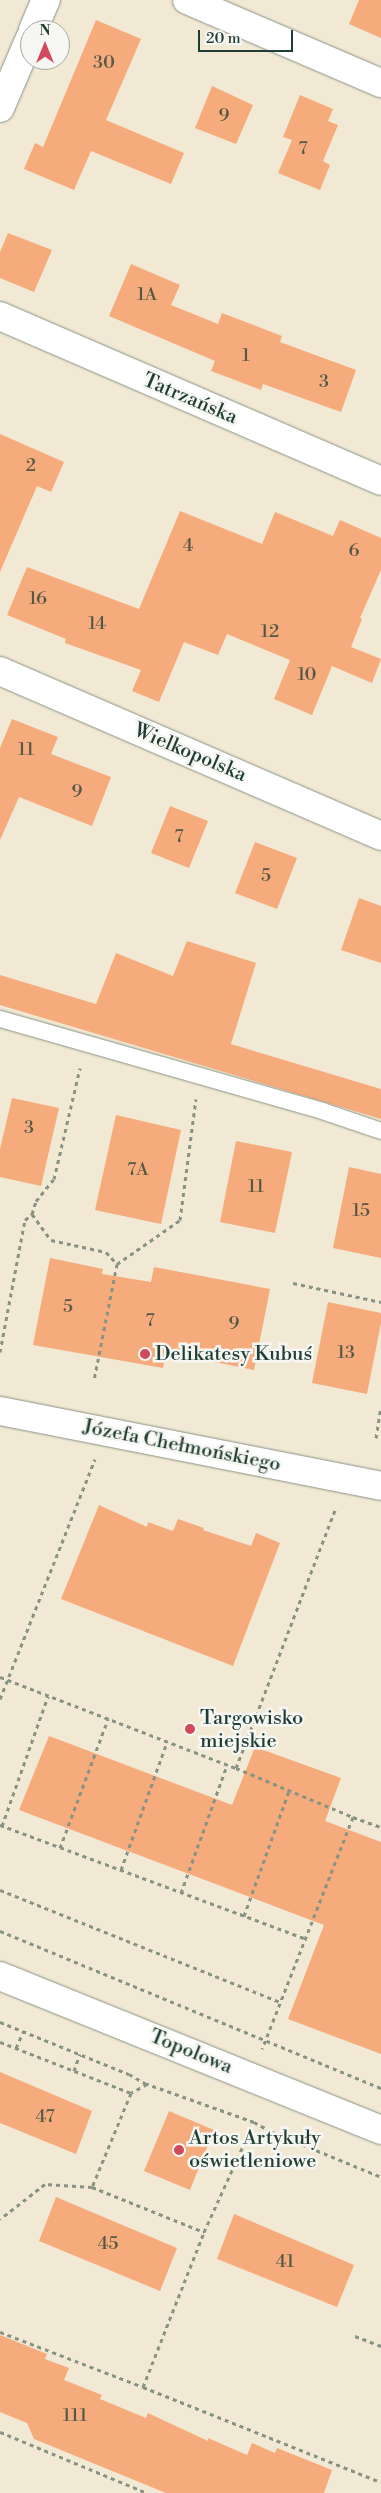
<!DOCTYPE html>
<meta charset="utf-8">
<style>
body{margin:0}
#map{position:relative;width:381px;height:2493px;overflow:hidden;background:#f2e9d5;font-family:"Libre Bodoni",serif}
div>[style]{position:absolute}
.building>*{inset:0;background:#f5ab7b}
.path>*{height:3px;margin-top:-1.5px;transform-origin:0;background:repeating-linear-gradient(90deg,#889384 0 4px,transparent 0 8px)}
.roads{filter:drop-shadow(0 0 1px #889384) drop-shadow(0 0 1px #889384)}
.lane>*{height:16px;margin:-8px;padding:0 8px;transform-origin:8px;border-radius:8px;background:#fff}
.street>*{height:28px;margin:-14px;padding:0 14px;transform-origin:14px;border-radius:14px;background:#fff}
.secondary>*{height:28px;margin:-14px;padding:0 14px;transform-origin:14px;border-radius:14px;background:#fff}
.dots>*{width:14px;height:14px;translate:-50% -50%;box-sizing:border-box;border:2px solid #f6f6f2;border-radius:50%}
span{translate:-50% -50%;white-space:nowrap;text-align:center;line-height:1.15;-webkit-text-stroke:5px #f6f6f2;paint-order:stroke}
.number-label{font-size:18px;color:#545846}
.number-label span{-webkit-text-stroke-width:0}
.street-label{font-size:20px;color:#1f3d34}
.poi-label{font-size:20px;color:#1f3d34}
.left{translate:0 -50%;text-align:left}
.north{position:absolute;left:20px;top:20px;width:50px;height:50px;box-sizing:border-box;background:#f6f6f2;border:1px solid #a0aca6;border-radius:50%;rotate:0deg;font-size:14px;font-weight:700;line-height:20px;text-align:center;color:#1f3d34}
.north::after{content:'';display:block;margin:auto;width:18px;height:22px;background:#d1495b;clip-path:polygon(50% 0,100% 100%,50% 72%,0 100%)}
.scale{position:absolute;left:198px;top:30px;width:95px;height:22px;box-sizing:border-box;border:2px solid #1f3d34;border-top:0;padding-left:6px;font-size:15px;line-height:18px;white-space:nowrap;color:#1f3d34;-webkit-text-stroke:4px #f6f6f2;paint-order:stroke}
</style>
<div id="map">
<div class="building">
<i style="clip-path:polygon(359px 0,381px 0,381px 38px,349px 24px)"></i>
<i style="clip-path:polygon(96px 20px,141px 39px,106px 120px,184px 153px,171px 184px,91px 151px,74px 190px,24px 169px,35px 143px,43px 147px)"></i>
<i style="clip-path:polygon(212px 86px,253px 105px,236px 144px,195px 128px)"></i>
<i style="clip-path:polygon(300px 95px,333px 109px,328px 121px,338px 125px,323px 161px,330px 165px,320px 190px,278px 173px,292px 140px,283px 137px)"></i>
<i style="clip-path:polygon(8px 233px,52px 250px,34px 292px,0 278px,0 252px)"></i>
<i style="clip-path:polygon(131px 264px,180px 285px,171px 305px,218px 324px,222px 313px,282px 336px,280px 342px,356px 370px,341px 412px,263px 384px,261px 390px,211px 371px,215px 361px,109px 316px)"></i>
<i style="clip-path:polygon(0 434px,64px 462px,51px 492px,37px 486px,0 572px)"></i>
<i style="clip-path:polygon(180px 511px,262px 544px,275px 512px,333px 536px,340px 520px,381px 538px,381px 570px,360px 618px,362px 619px,351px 647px,381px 659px,372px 683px,332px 666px,312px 715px,274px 699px,290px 660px,227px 634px,218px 655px,184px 642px,159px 702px,132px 691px,141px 670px,65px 643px,66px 639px,7px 615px,27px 567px,139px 609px)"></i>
<i style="clip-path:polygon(12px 719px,58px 737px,51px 754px,111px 777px,92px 826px,19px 797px,0 840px,0 748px)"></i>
<i style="clip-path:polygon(170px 806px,208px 821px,189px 868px,151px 853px)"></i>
<i style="clip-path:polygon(255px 842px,297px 858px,277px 909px,235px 893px)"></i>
<i style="clip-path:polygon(359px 898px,381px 906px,381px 963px,341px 950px)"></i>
<i style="clip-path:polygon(187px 941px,256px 963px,231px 1044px,381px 1089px,381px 1119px,0 1005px,0 975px,96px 1004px,116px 953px,173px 976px)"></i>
<i style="clip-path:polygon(12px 1098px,59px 1108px,41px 1186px,0 1177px,0 1149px)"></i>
<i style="clip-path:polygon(116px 1115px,181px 1130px,161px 1224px,95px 1210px)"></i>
<i style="clip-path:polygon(236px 1141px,292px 1152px,275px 1233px,220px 1222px)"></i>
<i style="clip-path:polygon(349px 1167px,381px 1174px,381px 1258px,333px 1248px)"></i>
<i style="clip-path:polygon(50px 1258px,103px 1269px,102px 1274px,151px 1282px,154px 1267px,270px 1289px,254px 1370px,166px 1352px,163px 1368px,33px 1345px)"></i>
<i style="clip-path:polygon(328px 1302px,381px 1313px,381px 1323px,367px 1394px,312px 1383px)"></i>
<i style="clip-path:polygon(99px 1505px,147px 1527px,148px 1522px,173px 1531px,178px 1519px,204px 1528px,203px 1530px,251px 1546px,256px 1533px,280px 1543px,233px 1666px,61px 1599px)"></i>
<i style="clip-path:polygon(49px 1736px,232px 1805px,255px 1747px,341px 1778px,325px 1821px,381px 1842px,381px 2054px,288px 2019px,324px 1925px,19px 1810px)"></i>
<i style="clip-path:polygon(0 2072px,92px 2111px,76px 2154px,0 2123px)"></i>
<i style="clip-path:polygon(169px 2111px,214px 2130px,190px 2190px,144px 2171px)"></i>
<i style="clip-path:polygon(56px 2197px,177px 2248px,160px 2291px,39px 2241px)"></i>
<i style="clip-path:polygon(234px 2214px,354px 2265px,337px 2307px,217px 2259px)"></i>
<i style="clip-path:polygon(0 2335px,47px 2354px,45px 2359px,69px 2368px,64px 2380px,102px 2395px,100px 2399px,146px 2418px,148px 2413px,208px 2441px,208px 2438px,247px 2455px,252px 2443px,275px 2453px,277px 2448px,332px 2470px,324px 2493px,166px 2493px,34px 2439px,27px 2423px,0 2412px)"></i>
</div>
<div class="path">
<i style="left:32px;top:1214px;width:14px;rotate:-73deg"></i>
<i style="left:36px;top:1201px;width:28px;rotate:-51deg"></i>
<i style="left:54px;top:1179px;width:114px;rotate:-76.8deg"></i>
<i style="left:117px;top:1264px;width:77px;rotate:-34.9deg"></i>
<i style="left:180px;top:1220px;width:122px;rotate:-82.5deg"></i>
<i style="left:293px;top:1283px;width:90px;rotate:12.2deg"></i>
<i style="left:0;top:1352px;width:134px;rotate:-79.3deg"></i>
<i style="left:25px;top:1220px;width:9px;rotate:-41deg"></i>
<i style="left:32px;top:1214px;width:32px;rotate:54deg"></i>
<i style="left:51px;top:1240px;width:56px;rotate:12.3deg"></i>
<i style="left:106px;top:1252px;width:16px;rotate:47deg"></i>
<i style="left:117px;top:1264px;width:118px;rotate:101.2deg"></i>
<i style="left:376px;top:1438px;width:31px;rotate:-81deg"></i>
<i style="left:0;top:1677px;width:253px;rotate:21.1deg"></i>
<i style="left:236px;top:1768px;width:127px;rotate:22.7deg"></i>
<i style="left:353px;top:1817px;width:249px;rotate:111.4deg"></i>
<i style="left:0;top:1699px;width:258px;rotate:-68.4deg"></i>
<i style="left:236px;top:1768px;width:279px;rotate:-69deg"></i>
<i style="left:353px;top:1817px;width:30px;rotate:20deg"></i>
<i style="left:0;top:1825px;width:327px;rotate:20.4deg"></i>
<i style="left:2px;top:1826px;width:138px;rotate:-70.5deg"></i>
<i style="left:60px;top:1848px;width:138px;rotate:-69.6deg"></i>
<i style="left:121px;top:1870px;width:136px;rotate:-70.2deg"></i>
<i style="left:0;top:1890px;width:302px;rotate:21.8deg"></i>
<i style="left:181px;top:1893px;width:136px;rotate:-70.2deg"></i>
<i style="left:244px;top:1916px;width:133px;rotate:-70.2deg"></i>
<i style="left:0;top:1931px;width:412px;rotate:22.4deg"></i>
<i style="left:0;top:2022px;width:139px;rotate:22deg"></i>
<i style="left:129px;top:2074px;width:20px;rotate:30deg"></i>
<i style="left:0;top:2042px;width:141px;rotate:21.3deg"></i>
<i style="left:131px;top:2093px;width:102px;rotate:112.5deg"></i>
<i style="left:92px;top:2187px;width:47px;rotate:-176.3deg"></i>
<i style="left:45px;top:2184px;width:57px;rotate:142.1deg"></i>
<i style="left:16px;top:2048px;width:17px;rotate:-66deg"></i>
<i style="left:74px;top:2071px;width:18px;rotate:-71deg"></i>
<i style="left:254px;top:2122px;width:21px;rotate:29deg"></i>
<i style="left:272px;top:2132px;width:118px;rotate:22.4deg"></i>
<i style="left:92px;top:2187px;width:121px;rotate:21.9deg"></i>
<i style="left:204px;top:2232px;width:121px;rotate:-65.6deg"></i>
<i style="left:254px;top:2122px;width:114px;rotate:-160.4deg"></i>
<i style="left:147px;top:2084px;width:18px;rotate:151deg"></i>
<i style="left:0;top:2332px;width:153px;rotate:21deg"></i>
<i style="left:143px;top:2387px;width:167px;rotate:-68.5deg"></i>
<i style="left:355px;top:2336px;width:28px;rotate:21deg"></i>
<i style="left:143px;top:2387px;width:256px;rotate:21.8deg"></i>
<i style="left:0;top:2432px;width:159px;rotate:22.5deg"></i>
</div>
<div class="roads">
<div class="lane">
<i style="left:0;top:1019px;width:335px;rotate:15.9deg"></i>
<i style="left:322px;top:1111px;width:62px;rotate:18.7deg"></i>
</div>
<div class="street">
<i style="left:187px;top:0;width:211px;rotate:23.2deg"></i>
<i style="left:33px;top:30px;width:33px;rotate:-67deg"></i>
<i style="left:0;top:108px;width:76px;rotate:-66.8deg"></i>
<i style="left:0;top:316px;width:415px;rotate:23.4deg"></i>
<i style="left:0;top:671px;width:415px;rotate:23.4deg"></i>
<i style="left:0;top:1976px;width:411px;rotate:22deg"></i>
</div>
<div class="secondary">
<i style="left:0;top:1411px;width:388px;rotate:11.1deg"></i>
</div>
</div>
<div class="dots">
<i style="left:145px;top:1354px;background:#d1495b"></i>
<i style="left:190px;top:1729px;background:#d1495b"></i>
<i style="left:179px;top:2150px;background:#d1495b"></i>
</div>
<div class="number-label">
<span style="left:104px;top:63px">30</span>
<span style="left:224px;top:116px">9</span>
<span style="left:303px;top:149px">7</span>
<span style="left:147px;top:295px">1A</span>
<span style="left:246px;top:356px">1</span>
<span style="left:324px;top:382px">3</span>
<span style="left:31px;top:466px">2</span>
<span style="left:188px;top:546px">4</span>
<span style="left:354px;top:551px">6</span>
<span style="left:38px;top:599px">16</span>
<span style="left:97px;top:624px">14</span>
<span style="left:270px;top:632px">12</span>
<span style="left:307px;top:675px">10</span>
<span style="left:26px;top:750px">11</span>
<span style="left:77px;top:792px">9</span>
<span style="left:179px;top:837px">7</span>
<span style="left:266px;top:876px">5</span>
<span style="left:29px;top:1128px">3</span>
<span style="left:138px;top:1170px">7A</span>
<span style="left:256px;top:1187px">11</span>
<span style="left:361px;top:1211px">15</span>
<span style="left:68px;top:1307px">5</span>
<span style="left:150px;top:1321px">7</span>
<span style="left:234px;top:1324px">9</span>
<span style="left:346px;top:1353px">13</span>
<span style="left:45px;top:2117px">47</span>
<span style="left:108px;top:2244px">45</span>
<span style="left:285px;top:2262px">41</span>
<span style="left:75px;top:2416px">111</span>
</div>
<div class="street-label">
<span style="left:190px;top:399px;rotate:23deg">Tatrzańska</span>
<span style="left:190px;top:753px;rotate:23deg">Wielkopolska</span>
<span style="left:182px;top:1446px;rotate:11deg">Józefa Chełmońskiego</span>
<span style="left:191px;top:2052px;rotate:22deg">Topolowa</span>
</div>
<div class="poi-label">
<span class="left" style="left:155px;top:1354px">Delikatesy Kubuś</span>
<span class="left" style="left:200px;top:1730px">Targowisko<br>miejskie</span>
<span class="left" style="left:189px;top:2150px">Artos Artykuły<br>oświetleniowe</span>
</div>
<div class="north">N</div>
<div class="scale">20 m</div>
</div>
